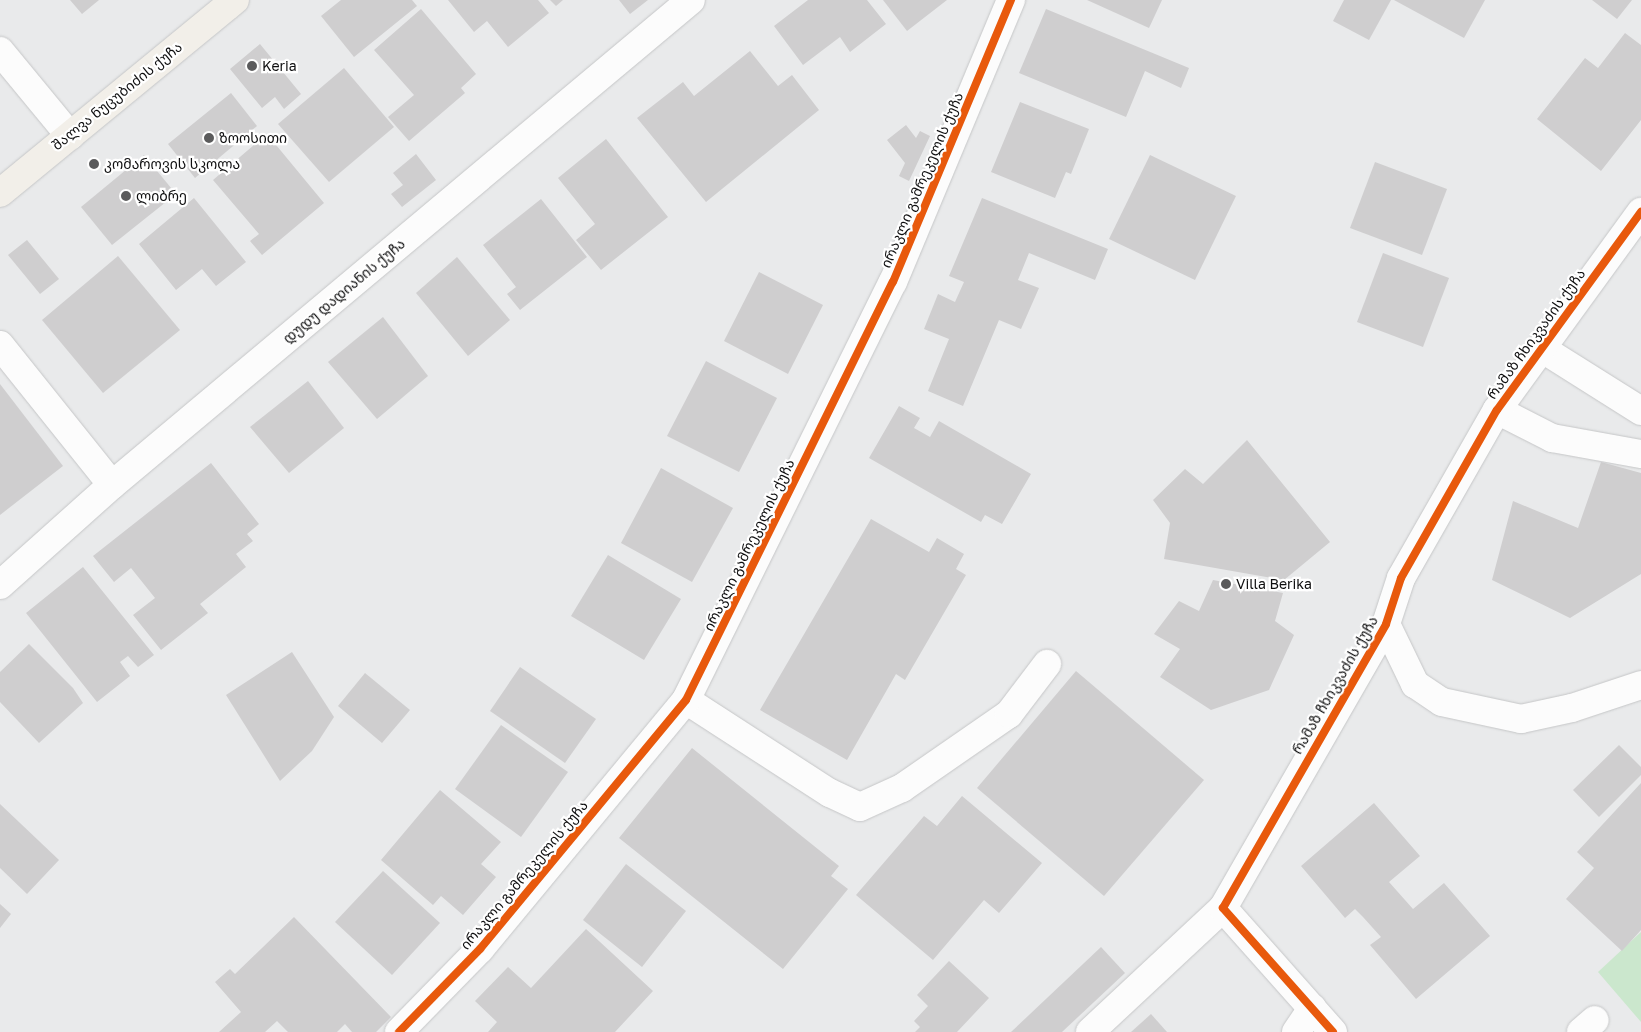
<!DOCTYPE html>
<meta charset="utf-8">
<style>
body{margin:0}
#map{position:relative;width:1641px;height:1032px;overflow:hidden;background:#e9eaeb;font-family:"Golos Text","Noto Sans Georgian",sans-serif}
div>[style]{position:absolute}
.green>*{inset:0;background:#cbe7cd}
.building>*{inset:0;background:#cfcecf}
.roads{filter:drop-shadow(0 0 1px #c5c6c7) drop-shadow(0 0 1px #c5c6c7)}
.minor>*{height:28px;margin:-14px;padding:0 14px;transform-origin:14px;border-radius:14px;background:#fcfcfc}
.major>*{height:28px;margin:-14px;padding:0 14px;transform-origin:14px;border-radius:14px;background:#f2efe9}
.cycleway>*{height:8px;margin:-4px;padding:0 4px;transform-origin:4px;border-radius:4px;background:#e8590c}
.dots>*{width:14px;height:14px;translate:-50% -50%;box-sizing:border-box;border:2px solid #fff;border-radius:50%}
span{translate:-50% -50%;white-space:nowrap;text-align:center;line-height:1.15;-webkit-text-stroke:4.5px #fff;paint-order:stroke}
.poi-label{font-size:14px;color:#0e0e0f}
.left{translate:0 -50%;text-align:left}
.street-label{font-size:14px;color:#0e0e0f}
</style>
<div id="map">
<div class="green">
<i style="clip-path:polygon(1641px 932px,1641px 1022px,1598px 972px)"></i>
</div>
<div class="building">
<i style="clip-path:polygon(70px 0,99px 0,82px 14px)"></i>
<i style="clip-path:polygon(341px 0,412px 0,417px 6px,354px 57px,321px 16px)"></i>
<i style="clip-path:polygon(448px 0,538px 0,549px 13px,508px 47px,487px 21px,474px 32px)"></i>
<i style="clip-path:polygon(550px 0,563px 0,556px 6px)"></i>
<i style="clip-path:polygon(619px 0,648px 0,630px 14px)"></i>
<i style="clip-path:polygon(808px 0,867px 0,886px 24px,850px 52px,840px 37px,803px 65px,774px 26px)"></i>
<i style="clip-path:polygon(883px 0,947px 0,907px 31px)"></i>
<i style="clip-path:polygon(1087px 0,1162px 0,1149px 28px)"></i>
<i style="clip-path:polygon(1344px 0,1391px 0,1369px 40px,1333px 21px)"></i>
<i style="clip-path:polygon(1394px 0,1485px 0,1464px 38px)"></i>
<i style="clip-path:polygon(1592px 0,1632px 0,1617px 19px)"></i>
<i style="clip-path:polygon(421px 9px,476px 74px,461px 88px,465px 93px,409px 141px,388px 117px,414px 95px,374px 50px)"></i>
<i style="clip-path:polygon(1046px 9px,1189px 68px,1181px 88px,1145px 71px,1126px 117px,1019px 73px)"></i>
<i style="clip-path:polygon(1625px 33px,1641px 45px,1641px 120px,1601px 171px,1537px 119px,1585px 58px,1598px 68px)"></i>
<i style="clip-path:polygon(260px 44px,301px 94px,284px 109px,275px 97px,262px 108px,230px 69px)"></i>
<i style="clip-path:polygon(750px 51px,778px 86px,792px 75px,819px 110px,706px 202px,637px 118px,683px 82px,694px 96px)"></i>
<i style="clip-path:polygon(344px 68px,394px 127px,329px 182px,278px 124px)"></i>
<i style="clip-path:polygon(231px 93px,257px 126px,195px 178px,168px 144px)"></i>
<i style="clip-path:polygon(1020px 102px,1089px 129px,1071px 174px,1066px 172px,1055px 198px,991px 172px)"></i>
<i style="clip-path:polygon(906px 125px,916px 138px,920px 131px,930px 136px,909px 181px,899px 176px,905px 163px,887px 140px)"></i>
<i style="clip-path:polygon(267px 134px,324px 203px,262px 255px,250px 241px,259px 234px,213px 180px)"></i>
<i style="clip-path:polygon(606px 139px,668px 217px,601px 270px,576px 240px,595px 224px,558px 178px)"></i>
<i style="clip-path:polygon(416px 154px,436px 180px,402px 207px,391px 194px,403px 185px,393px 173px)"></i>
<i style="clip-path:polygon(144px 155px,176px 194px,112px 245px,81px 207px)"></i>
<i style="clip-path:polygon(1150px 155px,1236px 196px,1195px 280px,1109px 239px)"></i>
<i style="clip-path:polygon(1375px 162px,1447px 189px,1422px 255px,1350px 228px)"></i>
<i style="clip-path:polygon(194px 198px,246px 262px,216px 286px,202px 269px,176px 290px,139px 244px)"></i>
<i style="clip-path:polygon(982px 198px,1108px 249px,1095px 280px,1029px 253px,1018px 280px,1039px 288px,1021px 329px,999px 320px,963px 406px,928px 391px,949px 339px,924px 329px,938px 294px,955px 302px,964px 282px,949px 276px)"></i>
<i style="clip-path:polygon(541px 199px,587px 257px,520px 310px,507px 294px,516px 287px,483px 245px)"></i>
<i style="clip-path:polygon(27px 240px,59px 279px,40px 294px,8px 255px)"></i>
<i style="clip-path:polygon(1383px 253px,1449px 278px,1423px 347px,1357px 322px)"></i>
<i style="clip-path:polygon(118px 256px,180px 330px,103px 393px,42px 320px)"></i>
<i style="clip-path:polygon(457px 257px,510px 320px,468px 356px,416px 293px)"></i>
<i style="clip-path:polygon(759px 272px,823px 305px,788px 374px,724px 341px)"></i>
<i style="clip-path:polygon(383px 317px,428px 376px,377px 419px,328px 362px)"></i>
<i style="clip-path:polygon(706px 361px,777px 398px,739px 472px,667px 436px)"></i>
<i style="clip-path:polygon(308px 381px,344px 428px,289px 473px,250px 427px)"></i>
<i style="clip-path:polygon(0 384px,63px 466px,0 515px)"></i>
<i style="clip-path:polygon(899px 406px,920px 418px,914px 428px,930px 437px,939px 421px,1031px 474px,1002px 524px,985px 515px,981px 522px,869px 458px)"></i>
<i style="clip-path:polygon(1247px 440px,1330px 542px,1284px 580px,1164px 559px,1170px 523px,1153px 500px,1185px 469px,1203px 484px)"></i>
<i style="clip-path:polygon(1601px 462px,1641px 473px,1641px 574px,1570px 618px,1492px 580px,1513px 501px,1578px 528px)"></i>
<i style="clip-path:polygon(211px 463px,259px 524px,247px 534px,253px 541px,236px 554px,246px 567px,200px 604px,208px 613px,161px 650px,133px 615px,155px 598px,131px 568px,114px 582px,93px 556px)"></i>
<i style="clip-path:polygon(661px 468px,733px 508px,692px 582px,621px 543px)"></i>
<i style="clip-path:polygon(871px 519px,929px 552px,937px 538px,964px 554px,956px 569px,966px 575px,905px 680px,896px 674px,847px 760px,760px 710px)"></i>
<i style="clip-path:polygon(608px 555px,681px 599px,644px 660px,571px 616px)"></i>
<i style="clip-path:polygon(83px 567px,154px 655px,138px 667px,128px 656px,120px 662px,130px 676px,97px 702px,26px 613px)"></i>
<i style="clip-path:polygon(1213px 580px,1283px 593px,1275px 621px,1294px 635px,1269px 690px,1211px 710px,1160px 677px,1180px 649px,1154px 634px,1179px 601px,1199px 611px)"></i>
<i style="clip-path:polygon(29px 644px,73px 688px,83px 703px,39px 743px,0 702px,0 672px)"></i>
<i style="clip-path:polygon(292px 652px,334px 717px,312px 751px,280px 781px,226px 695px)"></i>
<i style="clip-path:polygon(520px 667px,596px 719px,565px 763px,490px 711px)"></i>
<i style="clip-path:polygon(1076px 671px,1204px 780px,1104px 896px,977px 788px)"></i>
<i style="clip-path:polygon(365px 673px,410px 710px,382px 743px,338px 706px)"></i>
<i style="clip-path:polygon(501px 725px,568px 772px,521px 837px,455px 789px)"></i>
<i style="clip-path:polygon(1619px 745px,1641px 767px,1641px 775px,1599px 817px,1573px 790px)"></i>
<i style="clip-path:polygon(692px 748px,839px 866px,831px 876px,848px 889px,783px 969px,619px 838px)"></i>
<i style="clip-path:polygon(1641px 783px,1641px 930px,1622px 951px,1566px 899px,1594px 868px,1577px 852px)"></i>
<i style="clip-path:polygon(440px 790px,501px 842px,481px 864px,496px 877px,463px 915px,441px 896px,433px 905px,381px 860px)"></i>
<i style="clip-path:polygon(962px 796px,1042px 863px,999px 913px,984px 900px,933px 960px,856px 895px,924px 816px,937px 826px)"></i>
<i style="clip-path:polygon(1374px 803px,1420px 856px,1389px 882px,1413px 909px,1444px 883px,1490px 936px,1416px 999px,1370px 945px,1381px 937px,1363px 917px,1355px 909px,1345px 918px,1301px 866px)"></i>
<i style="clip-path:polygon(0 804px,59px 860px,27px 894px,0 868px)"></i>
<i style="clip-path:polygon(626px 864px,686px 911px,642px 967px,583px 920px)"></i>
<i style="clip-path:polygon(383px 871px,440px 923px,392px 975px,335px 922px)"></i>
<i style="clip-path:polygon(0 904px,11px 914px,0 928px)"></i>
<i style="clip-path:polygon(294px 917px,391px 1017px,376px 1032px,352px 1032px,345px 1024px,337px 1032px,288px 1032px,277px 1021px,265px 1032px,219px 1032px,241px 1012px,215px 982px,230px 969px,235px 974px)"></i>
<i style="clip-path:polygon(586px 929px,653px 991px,615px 1032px,488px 1032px,497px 1022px,475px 1001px,508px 967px,531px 988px)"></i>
<i style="clip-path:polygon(1101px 947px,1125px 973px,1062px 1032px,1011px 1032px)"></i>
<i style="clip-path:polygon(949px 961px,989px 998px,957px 1032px,915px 1032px,920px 1027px,914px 1021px,928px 1006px,917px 995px)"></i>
<i style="clip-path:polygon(1151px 1014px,1167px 1032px,1131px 1032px)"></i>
</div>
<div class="roads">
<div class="minor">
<i style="left:0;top:51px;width:110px;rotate:50.5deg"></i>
<i style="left:0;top:345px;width:179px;rotate:51.3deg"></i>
<i style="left:1541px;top:348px;width:118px;rotate:32.2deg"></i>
<i style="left:1497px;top:410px;width:62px;rotate:27deg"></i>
<i style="left:1552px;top:438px;width:90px;rotate:10.2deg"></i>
<i style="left:0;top:585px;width:150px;rotate:-41.8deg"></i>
<i style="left:112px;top:485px;width:755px;rotate:-39.95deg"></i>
<i style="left:1386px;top:624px;width:67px;rotate:64.2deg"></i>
<i style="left:1415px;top:684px;width:32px;rotate:34deg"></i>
<i style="left:1442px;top:702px;width:81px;rotate:12.1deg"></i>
<i style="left:1521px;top:719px;width:52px;rotate:-12.2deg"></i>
<i style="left:1572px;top:708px;width:73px;rotate:-18.4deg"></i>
<i style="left:686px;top:700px;width:171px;rotate:32.9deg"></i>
<i style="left:830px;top:793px;width:33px;rotate:25deg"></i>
<i style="left:860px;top:807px;width:46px;rotate:-24.3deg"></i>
<i style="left:902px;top:788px;width:130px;rotate:-34.7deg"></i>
<i style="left:1009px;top:714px;width:63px;rotate:-52.8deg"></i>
<i style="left:399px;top:1032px;width:116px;rotate:-45.7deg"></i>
<i style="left:480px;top:949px;width:323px;rotate:-50.4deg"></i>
<i style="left:686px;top:700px;width:466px;rotate:-63.7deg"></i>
<i style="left:893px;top:282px;width:306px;rotate:-67.3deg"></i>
<i style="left:1090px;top:1032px;width:182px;rotate:-43deg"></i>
<i style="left:1296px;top:1032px;width:29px;rotate:-56deg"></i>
<i style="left:1333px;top:1032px;width:166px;rotate:-131.6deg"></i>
<i style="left:1223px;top:908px;width:327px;rotate:-60.1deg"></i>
<i style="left:1386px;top:624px;width:48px;rotate:-71.9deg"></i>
<i style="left:1401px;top:578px;width:193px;rotate:-60.3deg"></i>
<i style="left:1497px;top:410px;width:245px;rotate:-54deg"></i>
<i style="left:1581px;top:1032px;width:18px;rotate:-41deg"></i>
</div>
<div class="major">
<i style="left:0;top:193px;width:304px;rotate:-39.4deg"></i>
</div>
</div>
<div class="cycleway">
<i style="left:399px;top:1032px;width:116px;rotate:-45.7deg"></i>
<i style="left:480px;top:949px;width:323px;rotate:-50.4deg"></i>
<i style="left:686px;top:700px;width:466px;rotate:-63.7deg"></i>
<i style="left:893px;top:282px;width:306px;rotate:-67.3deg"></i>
<i style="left:1333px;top:1032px;width:166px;rotate:-131.6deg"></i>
<i style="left:1223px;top:908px;width:327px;rotate:-60.1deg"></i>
<i style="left:1386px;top:624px;width:48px;rotate:-71.9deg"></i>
<i style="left:1401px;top:578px;width:193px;rotate:-60.3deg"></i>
<i style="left:1497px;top:410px;width:245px;rotate:-54deg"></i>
</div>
<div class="dots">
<i style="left:252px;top:66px;background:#5b5b5c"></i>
<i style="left:209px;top:138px;background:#5b5b5c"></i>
<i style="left:94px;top:164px;background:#5b5b5c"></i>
<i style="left:126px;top:196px;background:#5b5b5c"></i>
<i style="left:1226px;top:584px;background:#5b5b5c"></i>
</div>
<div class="poi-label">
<span class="left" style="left:262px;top:66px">Keria</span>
<span class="left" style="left:219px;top:138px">ზოოსითი</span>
<span class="left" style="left:104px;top:164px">კომაროვის სკოლა</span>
<span class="left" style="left:136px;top:196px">ლიბრე</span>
<span class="left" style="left:1236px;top:584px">Villa Berika</span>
</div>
<div class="street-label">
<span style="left:117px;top:96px;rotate:-39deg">შალვა ნუცუბიძის ქუჩა</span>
<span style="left:922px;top:180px;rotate:-67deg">ირაკლი გამრეკელის ქუჩა</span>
<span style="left:344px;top:291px;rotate:-40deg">დუდუ დადიანის ქუჩა</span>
<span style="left:1536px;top:334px;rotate:-54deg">რამაზ ჩხიკვაძის ქუჩა</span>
<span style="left:749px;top:545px;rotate:-64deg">ირაკლი გამრეკელის ქუჩა</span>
<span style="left:1335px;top:685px;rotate:-60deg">რამაზ ჩხიკვაძის ქუჩა</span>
<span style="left:524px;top:875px;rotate:-50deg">ირაკლი გამრეკელის ქუჩა</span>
</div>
</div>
